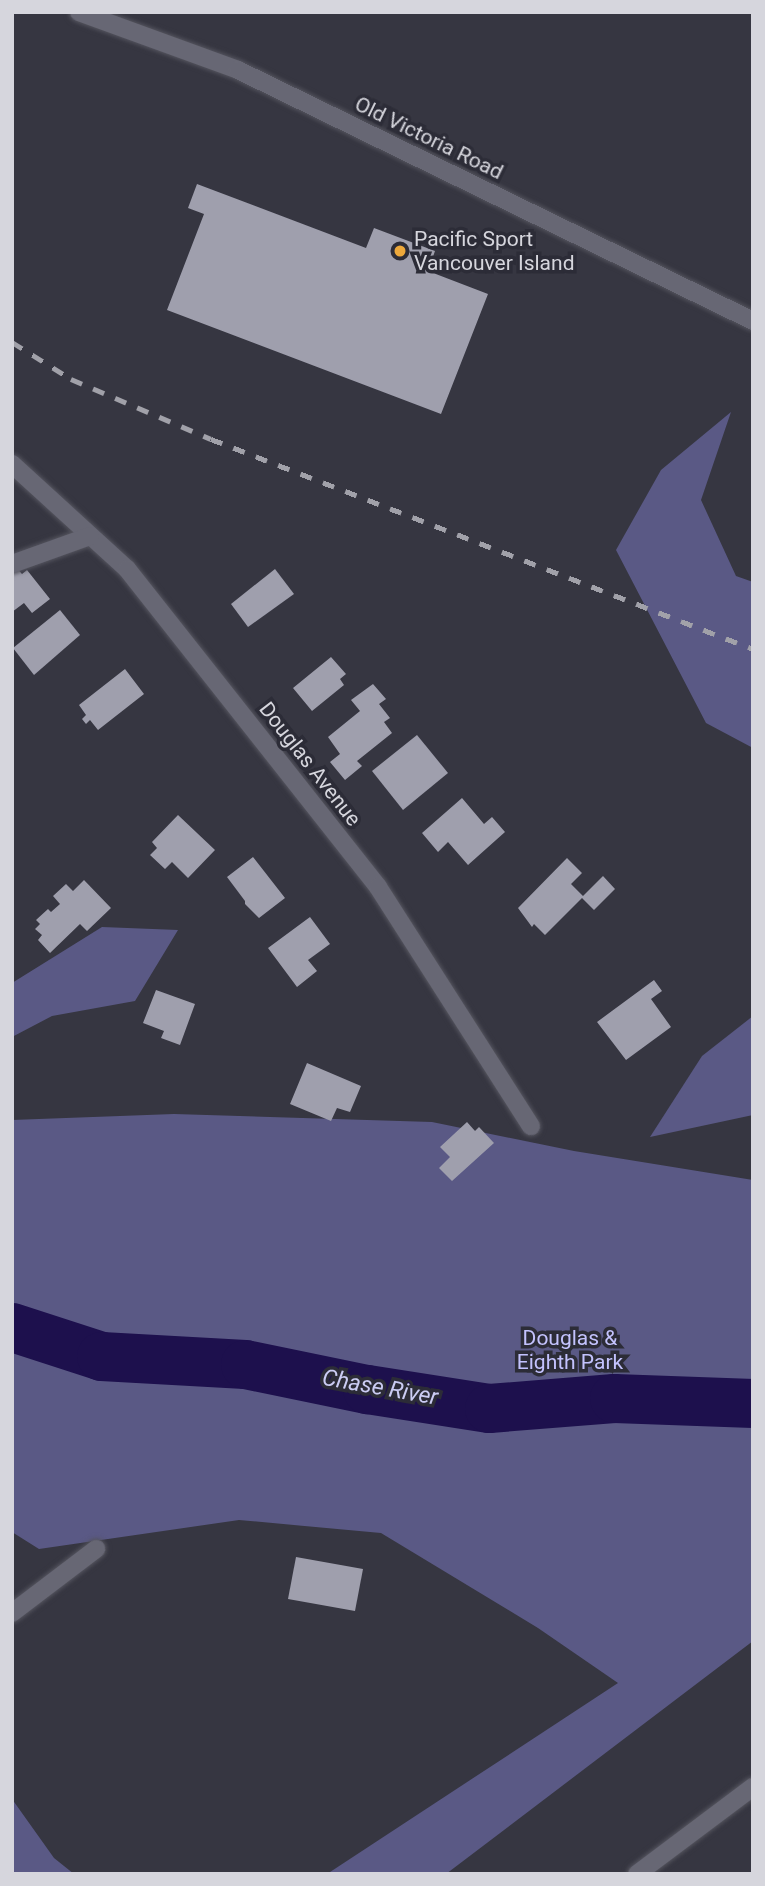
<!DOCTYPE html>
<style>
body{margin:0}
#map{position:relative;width:765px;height:1886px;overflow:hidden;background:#363641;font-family:Roboto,sans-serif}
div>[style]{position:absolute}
.green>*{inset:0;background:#5a5985}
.river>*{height:49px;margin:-24.5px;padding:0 24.5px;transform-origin:24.5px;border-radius:24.5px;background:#1d104d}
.building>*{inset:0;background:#9f9fad}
.roads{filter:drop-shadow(0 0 2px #54545e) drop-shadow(0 0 2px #54545e)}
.minor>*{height:18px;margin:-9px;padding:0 9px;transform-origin:9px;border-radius:9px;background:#676774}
.rail>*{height:5px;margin-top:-2.5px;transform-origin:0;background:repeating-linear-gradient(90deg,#a1a1a9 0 12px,transparent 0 24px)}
.dots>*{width:19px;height:19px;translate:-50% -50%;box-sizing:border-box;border:4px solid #2c2c37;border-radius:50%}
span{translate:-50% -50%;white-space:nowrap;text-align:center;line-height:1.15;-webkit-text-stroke:7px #2c2c37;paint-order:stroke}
.street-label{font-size:21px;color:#d6d6dd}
.poi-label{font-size:21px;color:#d6d6dd}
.left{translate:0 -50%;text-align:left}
.park-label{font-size:21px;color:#c3c2fd}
.water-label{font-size:23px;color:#cbccf3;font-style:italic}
.frame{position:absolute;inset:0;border:14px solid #d6d6dd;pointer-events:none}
</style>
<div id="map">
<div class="green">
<i style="clip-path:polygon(731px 412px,701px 500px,736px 576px,753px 582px,753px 748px,706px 723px,616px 550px,661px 470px)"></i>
<i style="clip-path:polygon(102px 927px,178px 930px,135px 1001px,52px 1016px,12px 1037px,12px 983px)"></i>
<i style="clip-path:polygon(753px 1016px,753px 1115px,650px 1137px,702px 1056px)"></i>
<i style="clip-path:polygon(174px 1114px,432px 1122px,574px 1151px,753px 1180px,753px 1641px,446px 1874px,327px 1874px,618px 1683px,538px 1628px,381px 1533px,239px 1520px,39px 1549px,12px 1532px,12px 1120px)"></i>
<i style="clip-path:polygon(12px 1799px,54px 1858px,74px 1874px,12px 1874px)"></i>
</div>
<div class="river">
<i style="left:12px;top:1327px;width:94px;rotate:18deg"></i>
<i style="left:101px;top:1356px;width:144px;rotate:3.2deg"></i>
<i style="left:245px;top:1364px;width:125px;rotate:11.6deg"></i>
<i style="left:367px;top:1389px;width:123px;rotate:8.9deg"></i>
<i style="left:489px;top:1408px;width:125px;rotate:-4.6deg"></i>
<i style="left:614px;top:1398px;width:139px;rotate:2.1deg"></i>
</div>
<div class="building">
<i style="clip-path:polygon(197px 184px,366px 248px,374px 228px,435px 251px,428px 271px,488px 294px,441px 414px,167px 310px,204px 214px,188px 208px)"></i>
<i style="clip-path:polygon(15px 566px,22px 574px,27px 570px,50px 599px,32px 613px,24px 603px,12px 612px,12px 569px)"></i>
<i style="clip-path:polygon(275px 569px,294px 594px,248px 627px,231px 604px)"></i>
<i style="clip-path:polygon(60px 610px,80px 635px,34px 675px,13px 648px)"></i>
<i style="clip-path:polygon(331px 657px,346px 674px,340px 679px,344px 685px,312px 711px,293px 688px)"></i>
<i style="clip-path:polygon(125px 669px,144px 694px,98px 730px,90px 720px,86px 724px,82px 719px,86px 715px,79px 705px)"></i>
<i style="clip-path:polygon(373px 684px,386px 699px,379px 704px,390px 718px,384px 722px,392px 733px,357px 761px,362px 766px,345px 780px,330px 762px,340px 754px,328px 737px,360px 711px,351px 700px)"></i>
<i style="clip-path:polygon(417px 735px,448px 773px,403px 810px,372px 771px)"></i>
<i style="clip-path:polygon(462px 798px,484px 824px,492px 817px,505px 832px,468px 865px,448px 842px,438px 852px,422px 833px)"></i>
<i style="clip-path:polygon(178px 815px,215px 850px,188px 878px,172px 862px,165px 869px,150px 855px,157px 848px,152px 842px)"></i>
<i style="clip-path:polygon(253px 857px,285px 898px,259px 918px,245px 904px,245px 901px,227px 877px)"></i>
<i style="clip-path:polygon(567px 858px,582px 873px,571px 884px,583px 896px,603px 876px,615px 889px,594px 910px,582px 898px,545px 935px,534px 924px,532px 927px,518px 908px)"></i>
<i style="clip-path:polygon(84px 880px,111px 908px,87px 931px,80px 924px,50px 953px,38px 940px,42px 935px,35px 929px,40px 924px,36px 920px,48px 909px,51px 912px,60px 904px,53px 896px,66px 884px,73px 891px)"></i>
<i style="clip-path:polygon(310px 917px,330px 944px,308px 960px,317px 971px,297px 987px,268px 948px)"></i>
<i style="clip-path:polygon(654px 980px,662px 991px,651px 999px,671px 1027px,626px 1060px,597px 1022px)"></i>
<i style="clip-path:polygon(156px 990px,195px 1004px,180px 1045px,161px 1038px,164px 1031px,143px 1023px)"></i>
<i style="clip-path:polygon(307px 1063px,361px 1086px,350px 1112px,337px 1108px,331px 1121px,290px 1104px)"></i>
<i style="clip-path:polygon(467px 1122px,475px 1131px,479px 1127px,494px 1143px,452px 1181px,439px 1168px,450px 1157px,440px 1147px)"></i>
<i style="clip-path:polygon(296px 1557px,363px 1569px,355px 1611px,288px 1599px)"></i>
</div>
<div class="roads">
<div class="minor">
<i style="left:79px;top:12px;width:169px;rotate:20deg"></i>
<i style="left:238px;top:70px;width:573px;rotate:25.98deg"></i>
<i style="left:12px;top:464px;width:156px;rotate:42.4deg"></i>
<i style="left:127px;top:569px;width:405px;rotate:51.7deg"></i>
<i style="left:378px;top:887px;width:284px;rotate:57.4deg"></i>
<i style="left:12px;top:564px;width:83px;rotate:-19.7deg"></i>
<i style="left:12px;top:1613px;width:106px;rotate:-37.3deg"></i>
<i style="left:637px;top:1874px;width:145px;rotate:-36.9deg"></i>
</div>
</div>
<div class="rail">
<i style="left:12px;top:342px;width:70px;rotate:32.1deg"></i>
<i style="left:71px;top:379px;width:152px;rotate:23.2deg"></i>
<i style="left:211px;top:439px;width:581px;rotate:21.18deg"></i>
</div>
<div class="dots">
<i style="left:400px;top:251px;background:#eda83b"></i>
</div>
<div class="street-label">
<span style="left:429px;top:138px;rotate:26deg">Old Victoria Road</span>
<span style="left:310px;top:764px;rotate:52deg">Douglas Avenue</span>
</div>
<div class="poi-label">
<span class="left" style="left:414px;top:251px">Pacific Sport<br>Vancouver Island</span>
</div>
<div class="park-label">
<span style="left:570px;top:1350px">Douglas &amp;<br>Eighth Park</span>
</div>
<div class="water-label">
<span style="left:380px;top:1388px;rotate:10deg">Chase River</span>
</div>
<div class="frame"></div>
</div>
